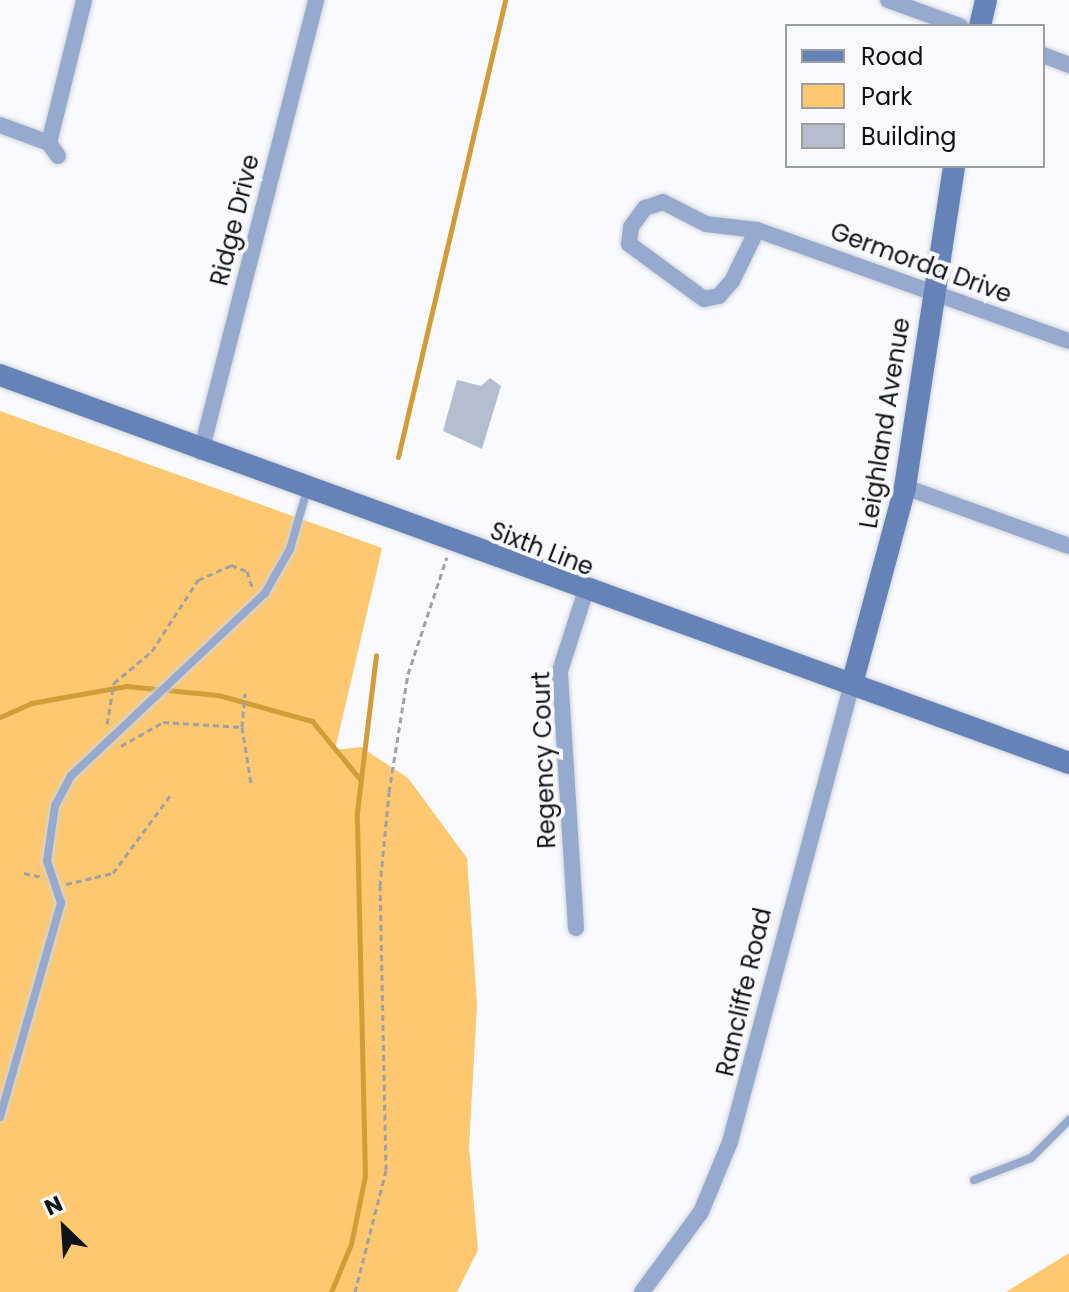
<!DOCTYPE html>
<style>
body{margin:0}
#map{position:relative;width:1069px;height:1292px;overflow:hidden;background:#f8fafe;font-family:Poppins,sans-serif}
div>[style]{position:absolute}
.green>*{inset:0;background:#fdc86f}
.stream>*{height:5px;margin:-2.5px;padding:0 2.5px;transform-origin:2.5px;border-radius:2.5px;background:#d29c39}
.building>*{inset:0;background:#b5becf}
.path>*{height:3px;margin-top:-1.5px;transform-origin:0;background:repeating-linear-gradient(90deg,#9fa1a6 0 6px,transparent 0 10px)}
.roads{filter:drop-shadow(0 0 2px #d3d5d9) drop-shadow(0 0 2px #d3d5d9)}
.lane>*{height:8px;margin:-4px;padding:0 4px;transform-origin:4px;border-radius:4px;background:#96aacf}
.street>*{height:16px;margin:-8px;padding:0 8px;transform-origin:8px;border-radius:8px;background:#96aacf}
.secondary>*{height:22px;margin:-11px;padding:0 11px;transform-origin:11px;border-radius:11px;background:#6683b8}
span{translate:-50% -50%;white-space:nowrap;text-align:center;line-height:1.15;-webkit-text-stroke:8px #f8fafe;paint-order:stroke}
.street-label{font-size:24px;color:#101319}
.legend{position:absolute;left:785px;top:24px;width:260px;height:144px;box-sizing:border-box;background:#f8fafe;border:2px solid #9b9ea2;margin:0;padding:10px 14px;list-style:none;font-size:24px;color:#101319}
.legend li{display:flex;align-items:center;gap:16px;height:40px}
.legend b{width:40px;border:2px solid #9b9ea2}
.north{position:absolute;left:24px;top:1188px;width:80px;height:80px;-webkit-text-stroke:6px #f8fafe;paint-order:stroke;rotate:335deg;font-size:22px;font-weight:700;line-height:32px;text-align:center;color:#101319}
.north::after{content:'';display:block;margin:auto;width:28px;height:36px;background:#101319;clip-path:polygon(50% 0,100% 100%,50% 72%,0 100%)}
</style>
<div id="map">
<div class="green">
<i style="clip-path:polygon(0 411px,382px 548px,335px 750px,361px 747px,408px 778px,467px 858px,477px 1005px,469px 1147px,478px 1250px,457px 1292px,0 1292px)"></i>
<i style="clip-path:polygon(1069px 1253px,1069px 1292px,1006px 1292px)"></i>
</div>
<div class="stream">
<i style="left:398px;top:457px;width:469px;rotate:-76.8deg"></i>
<i style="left:0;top:717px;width:34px;rotate:-24deg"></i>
<i style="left:31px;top:703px;width:97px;rotate:-10.1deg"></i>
<i style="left:126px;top:686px;width:92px;rotate:5.6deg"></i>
<i style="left:218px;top:695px;width:98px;rotate:15.5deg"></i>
<i style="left:312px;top:721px;width:74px;rotate:50.5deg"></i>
<i style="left:331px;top:1292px;width:52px;rotate:-67.4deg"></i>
<i style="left:351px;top:1244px;width:69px;rotate:-78.4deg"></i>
<i style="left:365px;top:1176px;width:364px;rotate:-91.3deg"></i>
<i style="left:357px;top:812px;width:158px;rotate:-83.1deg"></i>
</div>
<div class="building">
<i style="clip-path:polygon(490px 378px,501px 386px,482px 449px,443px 431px,457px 380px,481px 386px)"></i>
</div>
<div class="path">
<i style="left:107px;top:724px;width:42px;rotate:-80.3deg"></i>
<i style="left:114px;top:683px;width:50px;rotate:-40.1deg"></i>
<i style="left:152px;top:651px;width:85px;rotate:-57.1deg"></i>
<i style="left:198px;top:580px;width:36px;rotate:-24deg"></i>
<i style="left:231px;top:565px;width:17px;rotate:21deg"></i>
<i style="left:247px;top:571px;width:20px;rotate:72deg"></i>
<i style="left:242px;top:727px;width:34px;rotate:-85deg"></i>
<i style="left:121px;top:746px;width:48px;rotate:-29.7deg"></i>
<i style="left:163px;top:722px;width:79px;rotate:3.6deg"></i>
<i style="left:242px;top:727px;width:57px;rotate:80.9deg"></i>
<i style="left:24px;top:873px;width:17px;rotate:13deg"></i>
<i style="left:66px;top:884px;width:48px;rotate:-13.2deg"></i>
<i style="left:113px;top:873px;width:99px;rotate:-53.6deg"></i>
<i style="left:355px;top:1292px;width:126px;rotate:-75.7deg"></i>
<i style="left:386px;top:1170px;width:284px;rotate:-91.2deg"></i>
<i style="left:380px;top:886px;width:94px;rotate:-84.5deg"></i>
<i style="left:389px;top:792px;width:120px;rotate:-80.9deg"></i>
<i style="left:408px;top:674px;width:123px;rotate:-71.6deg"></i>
</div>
<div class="roads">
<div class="lane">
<i style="left:0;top:1117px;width:223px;rotate:-74.1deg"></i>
<i style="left:61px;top:903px;width:44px;rotate:-108.4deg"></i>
<i style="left:47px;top:861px;width:56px;rotate:-81.7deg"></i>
<i style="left:55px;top:806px;width:34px;rotate:-62deg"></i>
<i style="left:71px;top:776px;width:267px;rotate:-43.3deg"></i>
<i style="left:265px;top:593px;width:51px;rotate:-60.4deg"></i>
<i style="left:290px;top:549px;width:61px;rotate:-73.9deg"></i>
<i style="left:974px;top:1180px;width:61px;rotate:-21.1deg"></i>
<i style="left:1031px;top:1158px;width:54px;rotate:-45deg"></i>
</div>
<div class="street">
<i style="left:888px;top:0;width:77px;rotate:19.9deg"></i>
<i style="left:1043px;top:55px;width:28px;rotate:21deg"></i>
<i style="left:0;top:125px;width:52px;rotate:20.2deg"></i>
<i style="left:58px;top:156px;width:16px;rotate:-125deg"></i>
<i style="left:49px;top:143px;width:147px;rotate:-76.2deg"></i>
<i style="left:757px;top:230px;width:57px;rotate:116.1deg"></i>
<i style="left:732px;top:281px;width:20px;rotate:131deg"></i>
<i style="left:719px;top:296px;width:15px;rotate:169deg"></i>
<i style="left:704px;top:299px;width:93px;rotate:-143.7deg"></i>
<i style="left:629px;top:244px;width:17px;rotate:-83deg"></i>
<i style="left:631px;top:227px;width:24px;rotate:-54deg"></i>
<i style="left:645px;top:208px;width:19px;rotate:-18deg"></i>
<i style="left:663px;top:202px;width:48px;rotate:27.1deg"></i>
<i style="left:706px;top:224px;width:51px;rotate:6.7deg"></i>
<i style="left:757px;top:230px;width:331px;rotate:19.6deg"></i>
<i style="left:201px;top:452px;width:466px;rotate:-75.7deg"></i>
<i style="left:905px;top:487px;width:174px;rotate:19.8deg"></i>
<i style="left:576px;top:928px;width:257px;rotate:-93.6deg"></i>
<i style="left:560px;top:671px;width:82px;rotate:-72.2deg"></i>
<i style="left:642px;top:1292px;width:99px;rotate:-53.6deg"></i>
<i style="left:701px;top:1212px;width:76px;rotate:-67.5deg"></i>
<i style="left:730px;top:1142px;width:474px;rotate:-75.1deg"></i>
</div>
<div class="secondary">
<i style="left:980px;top:26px;width:27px;rotate:-77deg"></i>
<i style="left:0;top:375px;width:1137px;rotate:19.95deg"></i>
<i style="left:852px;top:684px;width:204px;rotate:-74.9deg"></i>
<i style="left:905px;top:487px;width:325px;rotate:-81.3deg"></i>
</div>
</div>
<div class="street-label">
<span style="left:235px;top:220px;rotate:-76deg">Ridge Drive</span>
<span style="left:921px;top:263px;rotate:20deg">Germorda Drive</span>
<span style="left:885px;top:423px;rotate:-81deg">Leighland Avenue</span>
<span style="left:542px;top:549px;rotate:21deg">Sixth Line</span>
<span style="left:544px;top:760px;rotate:-92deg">Regency Court</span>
<span style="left:744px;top:992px;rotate:-77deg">Rancliffe Road</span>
</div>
<ul class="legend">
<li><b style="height:10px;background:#6683b8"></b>Road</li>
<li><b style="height:22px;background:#fdc86f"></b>Park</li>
<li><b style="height:22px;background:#b5becf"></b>Building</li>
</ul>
<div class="north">N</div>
</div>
